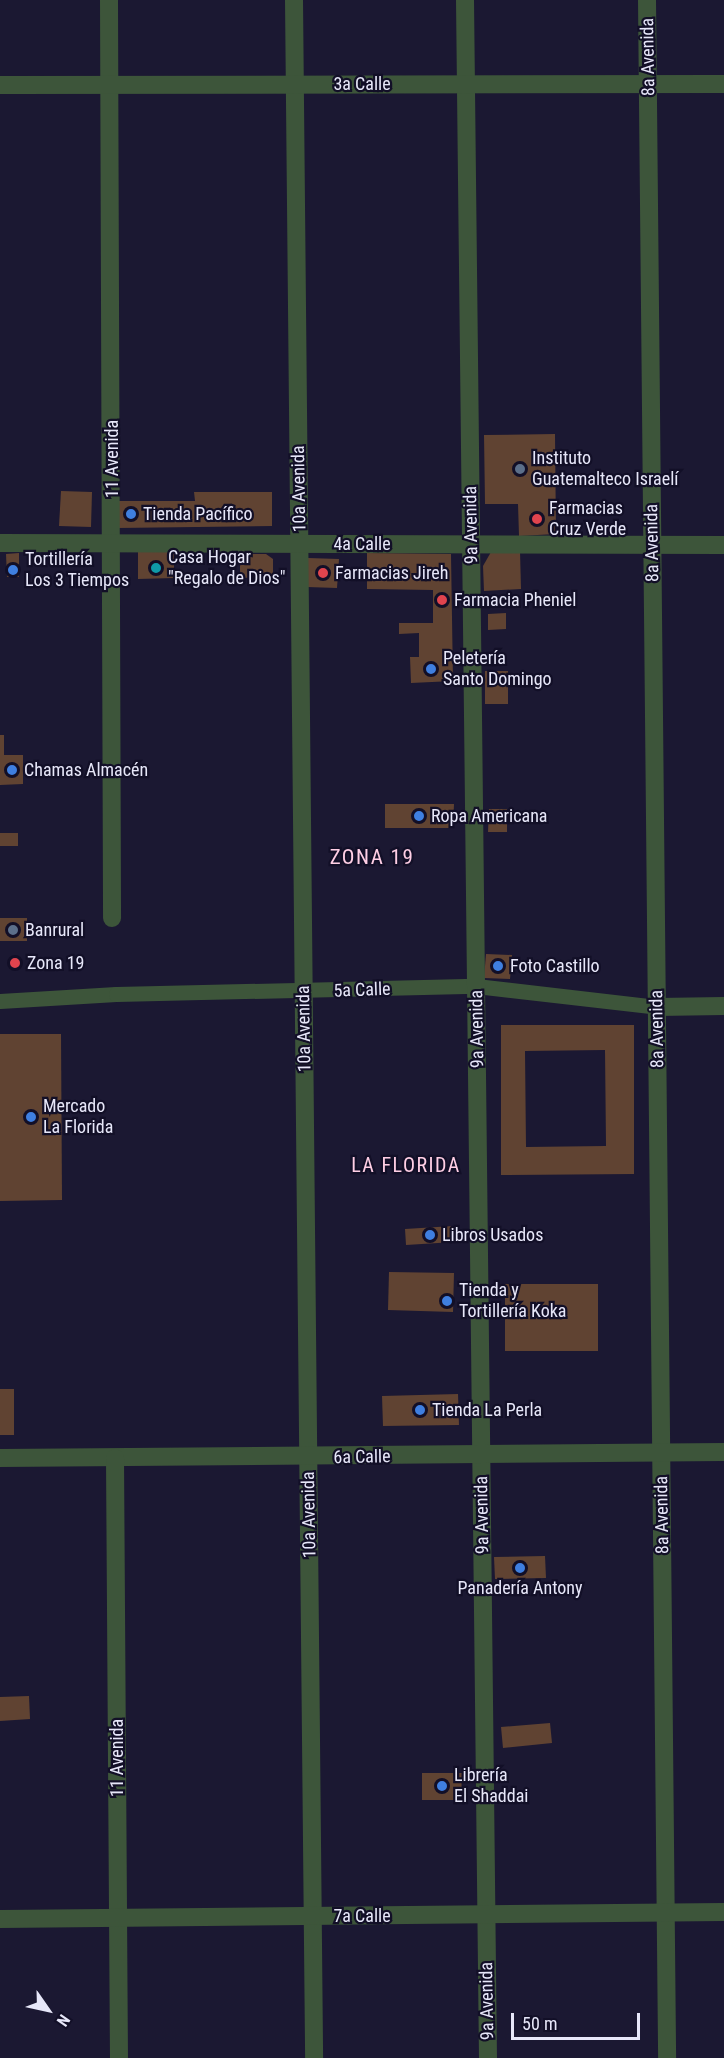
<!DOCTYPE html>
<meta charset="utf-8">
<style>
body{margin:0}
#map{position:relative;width:724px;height:2058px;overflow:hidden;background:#1b1832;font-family:"Roboto Condensed",sans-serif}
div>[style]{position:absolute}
.building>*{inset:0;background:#604332}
.pedestrian>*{height:15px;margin:-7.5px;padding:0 7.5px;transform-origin:7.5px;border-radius:7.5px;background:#3d553a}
.minor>*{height:18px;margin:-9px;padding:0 9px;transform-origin:9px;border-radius:9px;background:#3d553a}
.dots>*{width:16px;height:16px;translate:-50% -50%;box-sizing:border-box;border:3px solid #120f27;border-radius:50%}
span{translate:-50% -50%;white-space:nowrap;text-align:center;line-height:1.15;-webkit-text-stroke:4.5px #120f27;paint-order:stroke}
.street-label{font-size:18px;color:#e7e7f9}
.poi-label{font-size:18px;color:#e7e7f9}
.left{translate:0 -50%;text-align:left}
.neighbourhood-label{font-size:20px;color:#ffcfe5;letter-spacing:1.5px}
.quarter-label{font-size:21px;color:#ffcfe5;letter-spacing:1.5px}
.north{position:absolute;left:18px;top:1980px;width:60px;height:60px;-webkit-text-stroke:4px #120f27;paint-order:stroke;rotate:124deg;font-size:16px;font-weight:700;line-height:24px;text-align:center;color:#e7e7f9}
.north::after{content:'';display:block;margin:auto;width:21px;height:27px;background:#e7e7f9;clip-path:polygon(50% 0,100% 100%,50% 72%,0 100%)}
.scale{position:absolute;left:511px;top:2013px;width:129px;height:27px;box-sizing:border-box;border:3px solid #e7e7f9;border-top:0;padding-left:8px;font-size:18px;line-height:21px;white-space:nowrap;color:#e7e7f9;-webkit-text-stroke:4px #120f27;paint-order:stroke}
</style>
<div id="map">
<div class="building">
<i style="clip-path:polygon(555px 434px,556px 534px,519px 536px,518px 504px,485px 504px,484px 435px)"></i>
<i style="clip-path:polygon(61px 491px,92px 492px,91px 527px,59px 526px)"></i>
<i style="clip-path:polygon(194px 492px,272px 492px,272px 526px,118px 528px,118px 501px,195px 501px)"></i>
<i style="clip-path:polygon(138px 548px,192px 548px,192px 559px,174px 559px,174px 578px,138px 579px)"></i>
<i style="clip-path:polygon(520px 551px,521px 589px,484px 591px,483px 566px,491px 552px)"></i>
<i style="clip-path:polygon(19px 553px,19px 577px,7px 577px,6px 554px)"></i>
<i style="clip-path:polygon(367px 553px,451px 554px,453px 681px,411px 683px,410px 657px,419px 657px,419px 633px,399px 634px,399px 623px,433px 623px,433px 590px,367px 589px)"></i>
<i style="clip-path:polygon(240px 554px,266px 554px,273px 559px,273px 577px,240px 578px)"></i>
<i style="clip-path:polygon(308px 558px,339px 559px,337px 588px,307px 587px)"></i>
<i style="clip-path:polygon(506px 613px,506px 629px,488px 630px,488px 614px)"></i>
<i style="clip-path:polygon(485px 671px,508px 671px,508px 704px,485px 704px)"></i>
<i style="clip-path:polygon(0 735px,4px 735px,4px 755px,23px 755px,23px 784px,0 785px)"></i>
<i style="clip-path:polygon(385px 804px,454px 804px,453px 828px,385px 828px)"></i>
<i style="clip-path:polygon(489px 809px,507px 809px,507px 832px,488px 832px)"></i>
<i style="clip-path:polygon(0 833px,18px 833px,18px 846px,0 846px)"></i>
<i style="clip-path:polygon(0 918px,27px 918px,27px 941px,0 941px)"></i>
<i style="clip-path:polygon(486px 954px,512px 955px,510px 979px,484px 978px)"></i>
<i style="clip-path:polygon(evenodd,501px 1025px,634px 1025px,634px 1174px,501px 1175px,501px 1025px,605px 1050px,606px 1146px,526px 1147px,525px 1051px,605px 1050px)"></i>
<i style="clip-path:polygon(0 1034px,61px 1034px,62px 1200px,0 1201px)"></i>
<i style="clip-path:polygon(453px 1226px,454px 1242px,406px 1245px,405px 1229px)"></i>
<i style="clip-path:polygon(389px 1272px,454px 1273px,453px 1312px,388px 1310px)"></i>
<i style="clip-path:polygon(505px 1284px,598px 1284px,598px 1351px,505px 1351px)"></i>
<i style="clip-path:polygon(0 1389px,14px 1389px,14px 1435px,0 1435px)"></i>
<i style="clip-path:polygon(458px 1394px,459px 1425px,383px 1426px,382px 1396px)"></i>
<i style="clip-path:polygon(545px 1556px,546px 1578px,495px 1579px,494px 1557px)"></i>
<i style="clip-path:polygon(29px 1696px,30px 1719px,0 1721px,0 1697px)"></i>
<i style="clip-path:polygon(550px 1723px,552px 1743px,503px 1748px,501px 1727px)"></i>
<i style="clip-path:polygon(422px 1773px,462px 1773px,461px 1800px,422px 1800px)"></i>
</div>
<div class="pedestrian">
<i style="left:0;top:1001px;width:116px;rotate:-3.5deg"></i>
<i style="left:116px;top:994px;width:360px;rotate:-1.3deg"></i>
<i style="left:476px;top:986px;width:182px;rotate:6.6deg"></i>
</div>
<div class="minor">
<i style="left:109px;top:0;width:918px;rotate:89.81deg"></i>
<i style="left:294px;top:0;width:2058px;rotate:89.44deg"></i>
<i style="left:465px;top:0;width:2058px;rotate:89.36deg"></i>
<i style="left:647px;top:0;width:2058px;rotate:89.44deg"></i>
<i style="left:0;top:85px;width:724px;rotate:-0.08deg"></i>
<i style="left:0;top:543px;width:724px;rotate:0.16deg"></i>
<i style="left:657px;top:1007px;width:67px;rotate:-0.9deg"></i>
<i style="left:0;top:1458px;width:724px;rotate:-0.47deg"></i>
<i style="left:115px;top:1458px;width:600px;rotate:89.62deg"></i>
<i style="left:0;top:1919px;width:724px;rotate:-0.55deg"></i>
</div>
<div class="dots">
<i style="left:520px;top:469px;background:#5c6f8a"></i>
<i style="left:131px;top:514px;background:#3f7fe0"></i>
<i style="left:537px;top:519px;background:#e0444e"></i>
<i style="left:156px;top:568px;background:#0f9aa8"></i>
<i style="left:13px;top:570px;background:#3f7fe0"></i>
<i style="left:323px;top:573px;background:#e0444e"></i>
<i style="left:442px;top:600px;background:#e0444e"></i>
<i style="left:431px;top:669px;background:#3f7fe0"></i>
<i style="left:12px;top:770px;background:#3f7fe0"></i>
<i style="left:419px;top:816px;background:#3f7fe0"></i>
<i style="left:13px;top:930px;background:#5c6f8a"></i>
<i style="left:15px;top:963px;background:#e0444e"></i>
<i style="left:498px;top:966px;background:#3f7fe0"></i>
<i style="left:31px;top:1117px;background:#3f7fe0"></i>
<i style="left:430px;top:1235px;background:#3f7fe0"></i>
<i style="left:447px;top:1301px;background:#3f7fe0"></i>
<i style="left:420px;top:1410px;background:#3f7fe0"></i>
<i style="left:520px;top:1568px;background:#3f7fe0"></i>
<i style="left:442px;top:1786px;background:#3f7fe0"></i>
</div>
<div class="street-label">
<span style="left:648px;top:57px;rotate:-91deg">8a Avenida</span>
<span style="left:362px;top:84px">3a Calle</span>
<span style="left:112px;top:459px;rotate:-90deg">11 Avenida</span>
<span style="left:299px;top:489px;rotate:-91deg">10a Avenida</span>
<span style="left:471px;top:525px;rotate:-91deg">9a Avenida</span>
<span style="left:652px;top:543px;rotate:-91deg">8a Avenida</span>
<span style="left:362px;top:544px">4a Calle</span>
<span style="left:362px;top:990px;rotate:-2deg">5a Calle</span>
<span style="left:304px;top:1029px;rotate:-91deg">10a Avenida</span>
<span style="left:477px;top:1029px;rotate:-91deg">9a Avenida</span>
<span style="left:657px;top:1029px;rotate:-91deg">8a Avenida</span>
<span style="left:362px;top:1457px;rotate:-1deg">6a Calle</span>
<span style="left:309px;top:1515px;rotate:-91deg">10a Avenida</span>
<span style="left:482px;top:1515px;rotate:-91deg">9a Avenida</span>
<span style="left:662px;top:1515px;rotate:-91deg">8a Avenida</span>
<span style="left:117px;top:1758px;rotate:-90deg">11 Avenida</span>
<span style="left:362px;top:1916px">7a Calle</span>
<span style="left:487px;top:2001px;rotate:-91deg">9a Avenida</span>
</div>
<div class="poi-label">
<span class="left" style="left:532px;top:469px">Instituto<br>Guatemalteco Israelí</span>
<span class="left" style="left:549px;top:519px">Farmacias<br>Cruz Verde</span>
<span class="left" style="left:143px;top:514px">Tienda Pacífico</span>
<span class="left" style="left:168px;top:568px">Casa Hogar<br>"Regalo de Dios"</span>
<span class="left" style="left:25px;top:570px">Tortillería<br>Los 3 Tiempos</span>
<span class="left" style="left:335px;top:573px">Farmacias Jireh</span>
<span class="left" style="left:454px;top:600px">Farmacia Pheniel</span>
<span class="left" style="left:443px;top:669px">Peletería<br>Santo Domingo</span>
<span class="left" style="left:24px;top:770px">Chamas Almacén</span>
<span class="left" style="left:431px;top:816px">Ropa Americana</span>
<span class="left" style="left:25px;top:930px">Banrural</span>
<span class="left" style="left:27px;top:963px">Zona 19</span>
<span class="left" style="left:510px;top:966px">Foto Castillo</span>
<span class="left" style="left:43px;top:1117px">Mercado<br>La Florida</span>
<span class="left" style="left:442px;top:1235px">Libros Usados</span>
<span class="left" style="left:459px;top:1301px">Tienda y<br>Tortillería Koka</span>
<span class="left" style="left:432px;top:1410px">Tienda La Perla</span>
<span style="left:520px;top:1588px">Panadería Antony</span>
<span class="left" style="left:454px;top:1786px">Librería<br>El Shaddai</span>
</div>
<div class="neighbourhood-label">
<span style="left:406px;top:1165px">LA FLORIDA</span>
</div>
<div class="quarter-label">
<span style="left:372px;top:857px">ZONA 19</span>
</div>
<div class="north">N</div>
<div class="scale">50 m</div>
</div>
